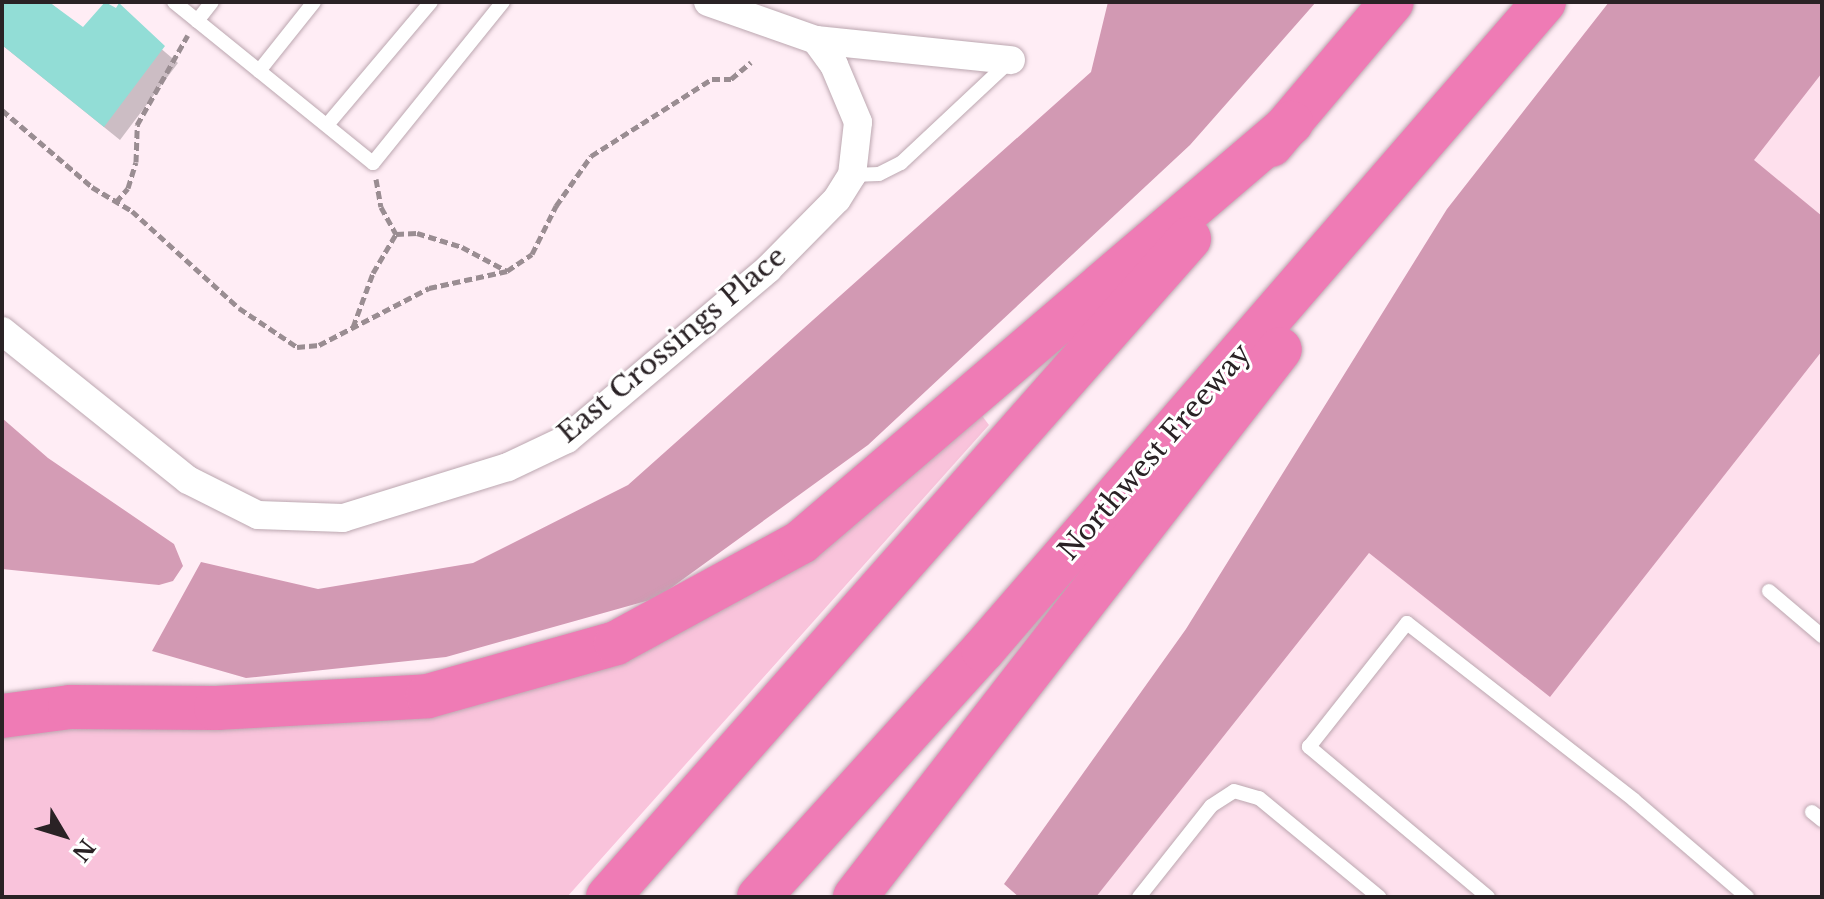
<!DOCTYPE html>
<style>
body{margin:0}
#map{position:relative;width:1824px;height:899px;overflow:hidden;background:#ffedf5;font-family:"Libre Baskerville",serif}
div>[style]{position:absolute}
.built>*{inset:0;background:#fee0ed}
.green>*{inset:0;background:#f9c3db}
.forest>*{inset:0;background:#d299b3}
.water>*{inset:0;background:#d49cb5}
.shadow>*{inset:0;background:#0003}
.building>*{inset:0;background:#92ddd6}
.path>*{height:5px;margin-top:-2.5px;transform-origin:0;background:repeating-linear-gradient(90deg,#9a8d92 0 8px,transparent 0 12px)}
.roads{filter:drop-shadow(0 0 2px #bca7b0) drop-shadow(0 0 2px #bca7b0)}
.lane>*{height:14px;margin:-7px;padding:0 7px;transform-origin:7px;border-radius:7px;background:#fff}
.street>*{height:28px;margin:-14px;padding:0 14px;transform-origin:14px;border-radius:14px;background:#fff}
.highway>*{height:44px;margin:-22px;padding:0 22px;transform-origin:22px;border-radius:22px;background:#ef7bb5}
span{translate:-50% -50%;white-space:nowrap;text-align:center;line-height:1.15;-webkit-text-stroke:6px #fff;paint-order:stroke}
.street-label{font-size:28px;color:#2a2225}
.frame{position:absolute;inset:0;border:4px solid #2a2225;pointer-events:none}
.north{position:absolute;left:24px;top:795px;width:80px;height:80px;-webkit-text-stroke:6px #fff;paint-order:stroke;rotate:128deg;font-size:22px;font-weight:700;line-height:32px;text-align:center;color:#2a2225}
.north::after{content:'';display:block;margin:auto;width:28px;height:36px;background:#2a2225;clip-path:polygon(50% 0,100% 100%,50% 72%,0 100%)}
</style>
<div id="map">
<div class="built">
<i style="clip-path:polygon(1822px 73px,1822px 216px,1753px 160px)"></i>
<i style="clip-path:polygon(1822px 351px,1822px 897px,1096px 897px,1369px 553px,1550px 696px)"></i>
</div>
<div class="green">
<i style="clip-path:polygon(980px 413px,989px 425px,567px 897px,2px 897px,2px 729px,561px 681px)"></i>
</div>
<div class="forest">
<i style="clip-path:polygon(1108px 2px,1316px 2px,1190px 145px,868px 445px,657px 598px,446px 657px,246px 678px,152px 651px,201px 562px,318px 589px,473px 563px,628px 485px,1091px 72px)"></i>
<i style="clip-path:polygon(1609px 2px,1822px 2px,1822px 73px,1754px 160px,1822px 216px,1822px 351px,1550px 697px,1369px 553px,1096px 897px,1019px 897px,1004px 884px,1186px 629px,1447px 209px)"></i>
</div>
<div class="water">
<i style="clip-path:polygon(2px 418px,48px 458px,174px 544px,183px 566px,173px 581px,159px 585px,2px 569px)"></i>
</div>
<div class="shadow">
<i style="clip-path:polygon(2px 2px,49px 2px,84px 30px,107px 3px,178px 63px,120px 140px,2px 45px)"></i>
</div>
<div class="building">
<i style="clip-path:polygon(2px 2px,49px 2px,83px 27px,105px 2px,116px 8px,119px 3px,165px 46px,104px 127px,2px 45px)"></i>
</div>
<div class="path">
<i style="left:2px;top:110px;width:118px;rotate:40.5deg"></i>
<i style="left:92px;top:187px;width:47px;rotate:31deg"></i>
<i style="left:132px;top:211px;width:144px;rotate:42.2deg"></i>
<i style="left:239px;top:308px;width:70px;rotate:33.9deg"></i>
<i style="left:297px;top:347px;width:22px;rotate:-5deg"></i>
<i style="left:319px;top:345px;width:124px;rotate:-27.4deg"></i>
<i style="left:429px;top:288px;width:80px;rotate:-12.3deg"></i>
<i style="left:507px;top:271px;width:30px;rotate:-34deg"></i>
<i style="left:532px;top:254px;width:54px;rotate:-63.4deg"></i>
<i style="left:556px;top:206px;width:61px;rotate:-55deg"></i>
<i style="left:591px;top:156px;width:143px;rotate:-32.5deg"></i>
<i style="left:712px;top:79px;width:19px"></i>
<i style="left:731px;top:79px;width:26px;rotate:-40deg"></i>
<i style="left:376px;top:179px;width:28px;rotate:80deg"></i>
<i style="left:381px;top:207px;width:31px;rotate:61deg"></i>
<i style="left:396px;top:234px;width:21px;rotate:-3deg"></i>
<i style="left:417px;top:233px;width:47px;rotate:17.3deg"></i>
<i style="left:462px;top:247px;width:51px;rotate:28.1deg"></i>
<i style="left:116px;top:202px;width:18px;rotate:-49deg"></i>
<i style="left:128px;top:188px;width:27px;rotate:-73deg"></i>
<i style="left:136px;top:162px;width:37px;rotate:-88deg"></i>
<i style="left:137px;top:125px;width:103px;rotate:-60.5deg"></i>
<i style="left:353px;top:327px;width:58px;rotate:-69.7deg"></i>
<i style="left:373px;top:273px;width:45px;rotate:-59.5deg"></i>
</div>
<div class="roads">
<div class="lane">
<i style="left:174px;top:2px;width:256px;rotate:39deg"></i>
<i style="left:373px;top:163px;width:207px;rotate:-51.1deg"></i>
<i style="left:197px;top:21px;width:24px;rotate:-52deg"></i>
<i style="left:259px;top:71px;width:88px;rotate:-51.4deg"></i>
<i style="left:327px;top:125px;width:161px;rotate:-49.8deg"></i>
<i style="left:852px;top:175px;width:27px;rotate:-2deg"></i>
<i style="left:879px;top:174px;width:25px;rotate:-27deg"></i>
<i style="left:901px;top:163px;width:148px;rotate:-43.1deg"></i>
<i style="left:1769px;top:591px;width:70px;rotate:40.3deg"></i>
<i style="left:1812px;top:812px;width:13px;rotate:39deg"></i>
<i style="left:1139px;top:897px;width:116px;rotate:-51.6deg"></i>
<i style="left:1211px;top:806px;width:27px;rotate:-33deg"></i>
<i style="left:1234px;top:791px;width:26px;rotate:16deg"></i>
<i style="left:1259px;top:798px;width:156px;rotate:39.5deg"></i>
<i style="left:1488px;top:897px;width:234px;rotate:-140deg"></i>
<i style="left:1309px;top:747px;width:158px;rotate:-51.7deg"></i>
<i style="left:1407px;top:623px;width:288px;rotate:37.9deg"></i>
<i style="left:1634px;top:800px;width:149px;rotate:40.6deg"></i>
</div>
<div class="street">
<i style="left:708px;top:2px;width:114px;rotate:19.4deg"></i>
<i style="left:816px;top:40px;width:196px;rotate:5.9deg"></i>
<i style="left:2px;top:331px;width:238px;rotate:38.7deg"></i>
<i style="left:188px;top:480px;width:78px;rotate:26.6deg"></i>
<i style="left:258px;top:515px;width:85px;rotate:2deg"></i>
<i style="left:343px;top:518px;width:173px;rotate:-17.2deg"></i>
<i style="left:508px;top:467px;width:65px;rotate:-25.4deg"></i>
<i style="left:567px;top:439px;width:263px;rotate:-40.2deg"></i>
<i style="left:768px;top:269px;width:98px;rotate:-45.4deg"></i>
<i style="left:837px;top:199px;width:28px;rotate:-58deg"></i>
<i style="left:852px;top:175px;width:53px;rotate:-83.5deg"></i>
<i style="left:858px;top:122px;width:62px;rotate:-112.8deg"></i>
<i style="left:834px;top:65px;width:31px;rotate:-126deg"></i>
</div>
<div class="highway">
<i style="left:1271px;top:145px;width:187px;rotate:-49.8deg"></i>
<i style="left:2px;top:716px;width:69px;rotate:-7.5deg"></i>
<i style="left:70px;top:707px;width:146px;rotate:0.4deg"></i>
<i style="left:216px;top:708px;width:212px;rotate:-3.2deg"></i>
<i style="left:428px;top:696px;width:195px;rotate:-15.7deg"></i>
<i style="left:616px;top:643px;width:211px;rotate:-28.6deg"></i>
<i style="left:801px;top:542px;width:645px;rotate:-40.53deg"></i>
<i style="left:608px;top:897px;width:878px;rotate:-48.56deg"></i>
<i style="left:759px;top:897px;width:333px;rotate:-47.8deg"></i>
<i style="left:983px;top:650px;width:857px;rotate:-49.12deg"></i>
<i style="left:855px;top:897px;width:693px;rotate:-52.2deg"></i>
</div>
</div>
<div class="street-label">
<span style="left:672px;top:345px;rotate:-40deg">East Crossings Place</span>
<span style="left:1155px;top:452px;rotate:-49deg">Northwest Freeway</span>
</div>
<div class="frame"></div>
<div class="north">N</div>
</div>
